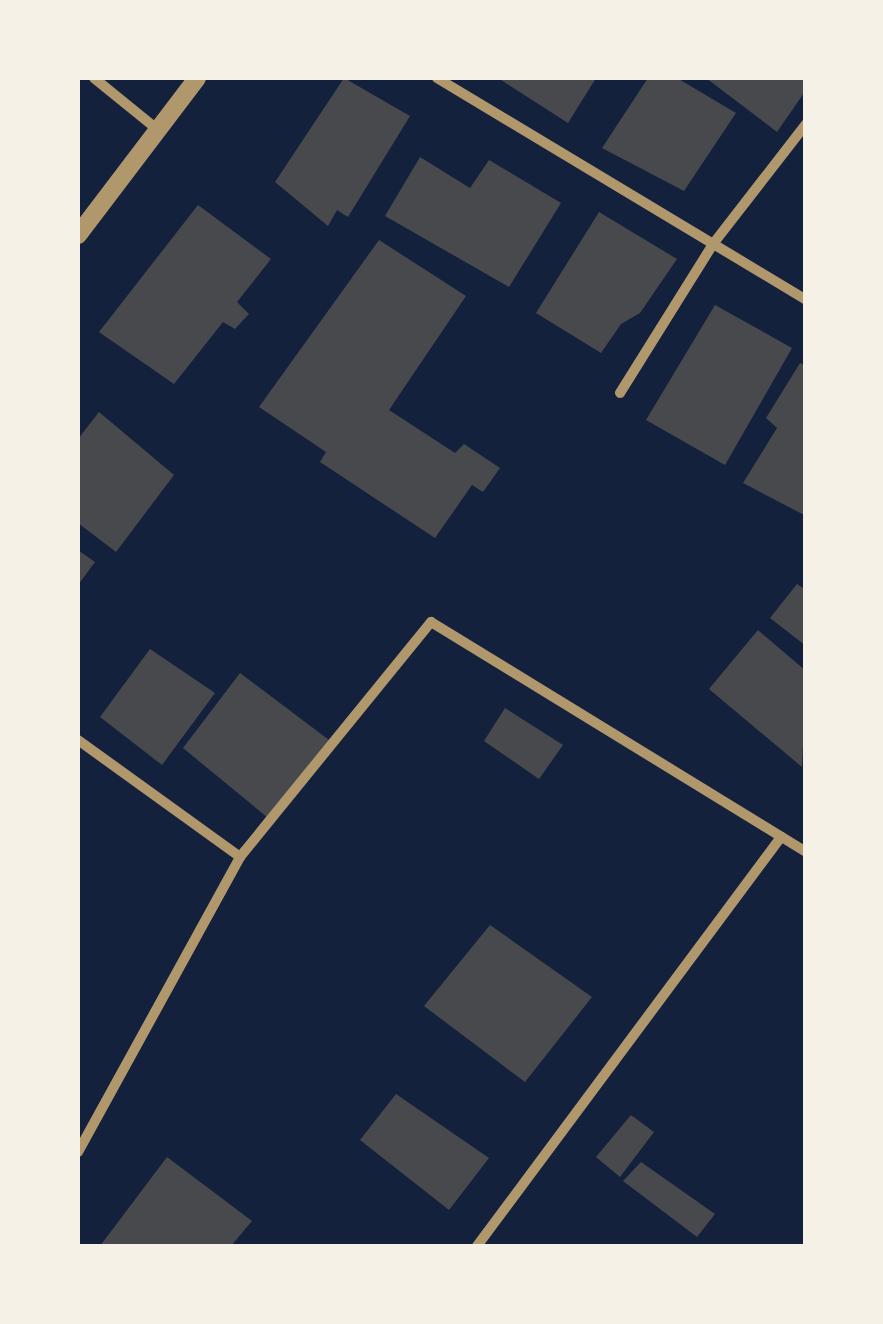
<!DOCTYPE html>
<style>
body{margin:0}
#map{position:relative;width:883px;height:1324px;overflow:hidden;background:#14213d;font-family:"Noto Sans",sans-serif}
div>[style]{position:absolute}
.building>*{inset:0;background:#48494c}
.minor>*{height:10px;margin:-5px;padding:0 5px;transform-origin:5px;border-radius:5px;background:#b1986c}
.tertiary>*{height:18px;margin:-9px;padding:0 9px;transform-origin:9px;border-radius:9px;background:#b1986c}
span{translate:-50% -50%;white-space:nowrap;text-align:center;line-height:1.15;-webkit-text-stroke:8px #f6f1e7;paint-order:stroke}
.frame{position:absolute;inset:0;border:80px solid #f6f1e7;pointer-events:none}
</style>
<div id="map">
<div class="building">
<i style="clip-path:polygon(344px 78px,410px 116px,348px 217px,337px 210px,328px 226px,275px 182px)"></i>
<i style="clip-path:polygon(498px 78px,596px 78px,568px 123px)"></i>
<i style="clip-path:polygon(648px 78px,677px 78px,736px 113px,684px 191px,602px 148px)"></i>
<i style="clip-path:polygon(706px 78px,806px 78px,806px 90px,777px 132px)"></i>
<i style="clip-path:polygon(420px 157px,470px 188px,489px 160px,561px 203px,509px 287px,385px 216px)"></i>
<i style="clip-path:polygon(198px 205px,271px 259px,237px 302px,249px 314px,235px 329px,223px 322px,174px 384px,99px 332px)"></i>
<i style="clip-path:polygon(599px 212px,677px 259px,640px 313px,621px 324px,601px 353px,536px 313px)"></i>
<i style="clip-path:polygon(379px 240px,466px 296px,389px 410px,455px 453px,464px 444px,500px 468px,483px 492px,472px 485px,435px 538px,320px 462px,326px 452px,259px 407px)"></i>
<i style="clip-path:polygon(715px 305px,792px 348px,725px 465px,646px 420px)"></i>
<i style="clip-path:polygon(800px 363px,806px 366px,806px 516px,743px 483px,777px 428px,766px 418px)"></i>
<i style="clip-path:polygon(99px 412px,174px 475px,116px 552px,78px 523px,78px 439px)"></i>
<i style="clip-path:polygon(78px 550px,95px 562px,78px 585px)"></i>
<i style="clip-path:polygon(797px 584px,806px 590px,806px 646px,770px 618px)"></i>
<i style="clip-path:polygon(758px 630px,806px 671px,802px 767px,709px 689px)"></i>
<i style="clip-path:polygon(150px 649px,215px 693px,162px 765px,100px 717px)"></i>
<i style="clip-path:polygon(240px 673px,329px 740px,268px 818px,183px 748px)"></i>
<i style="clip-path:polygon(505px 708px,563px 745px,539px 779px,484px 741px)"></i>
<i style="clip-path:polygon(490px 925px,592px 997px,525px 1082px,424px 1006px)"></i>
<i style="clip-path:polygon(396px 1094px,489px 1158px,449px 1210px,360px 1140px)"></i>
<i style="clip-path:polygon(631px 1115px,654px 1132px,620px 1177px,596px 1157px)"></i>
<i style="clip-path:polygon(167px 1157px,252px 1221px,231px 1246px,100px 1246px)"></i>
<i style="clip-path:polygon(641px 1162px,715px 1214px,697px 1237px,623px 1181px)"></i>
</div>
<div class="minor">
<i style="left:94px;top:78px;width:82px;rotate:39.1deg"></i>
<i style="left:437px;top:78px;width:431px;rotate:31deg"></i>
<i style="left:620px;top:393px;width:176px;rotate:-58deg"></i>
<i style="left:713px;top:244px;width:152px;rotate:-52.2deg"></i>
<i style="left:78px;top:740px;width:200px;rotate:35.8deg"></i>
<i style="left:78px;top:1152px;width:337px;rotate:-61.2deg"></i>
<i style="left:240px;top:857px;width:303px;rotate:-50.9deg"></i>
<i style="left:431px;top:622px;width:440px;rotate:31.5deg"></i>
<i style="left:477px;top:1246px;width:510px;rotate:-53.38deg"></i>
</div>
<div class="tertiary">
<i style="left:78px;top:235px;width:197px;rotate:-52.8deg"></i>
</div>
<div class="frame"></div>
</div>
